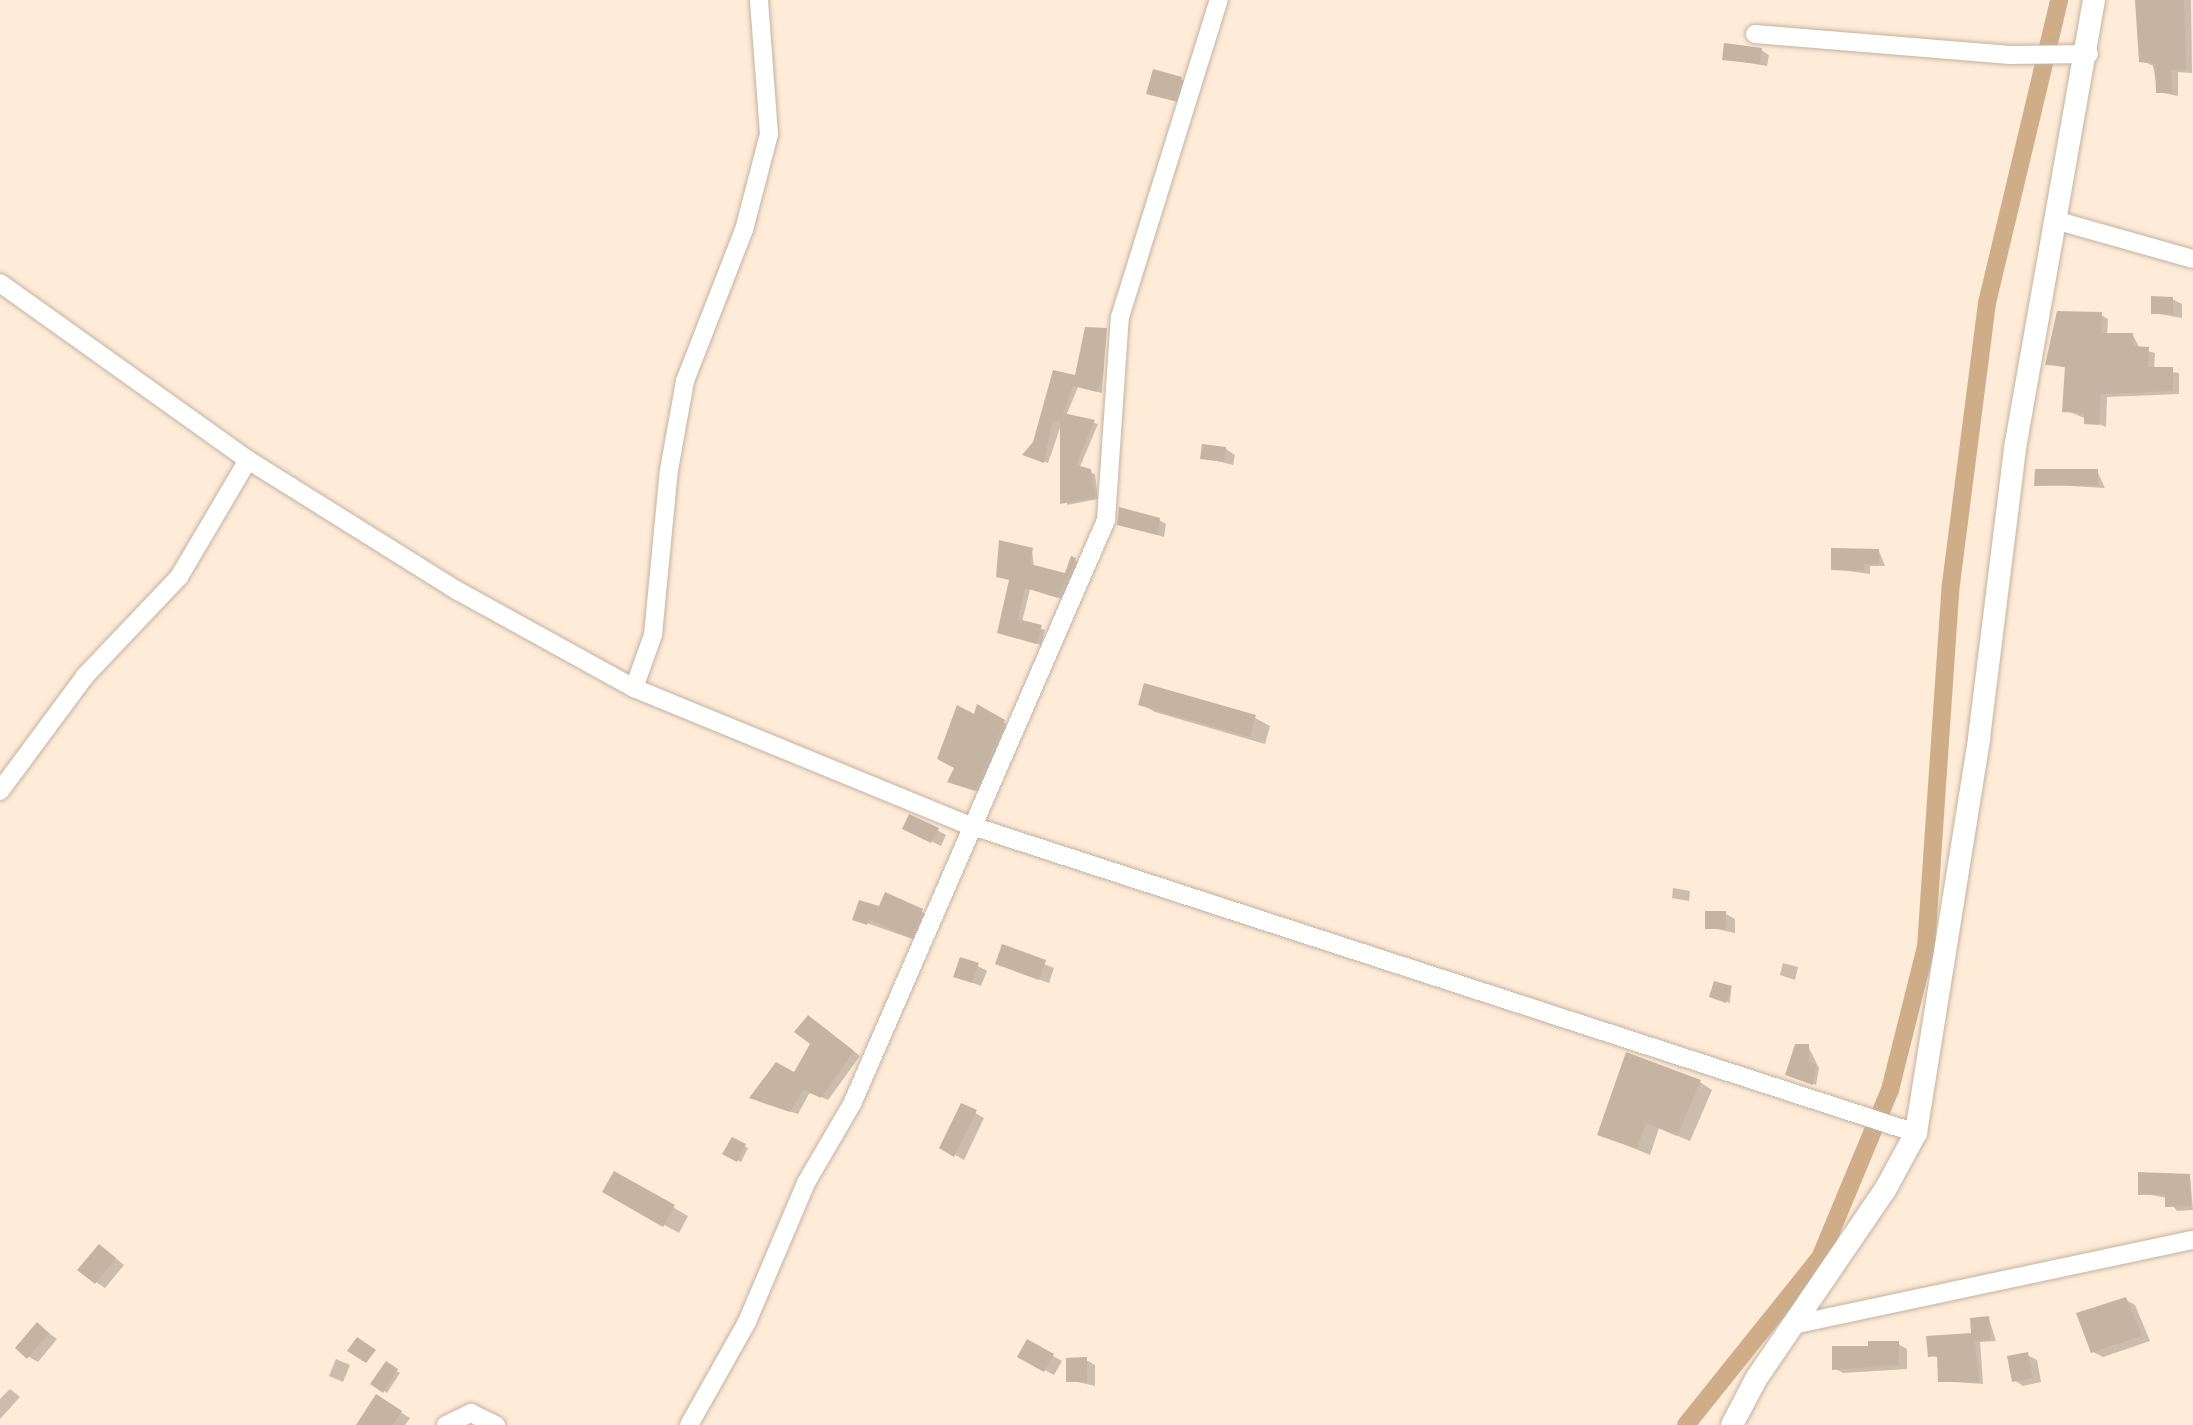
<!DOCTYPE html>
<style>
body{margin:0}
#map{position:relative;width:2193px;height:1425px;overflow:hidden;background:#feebd8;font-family:"DejaVu Sans",sans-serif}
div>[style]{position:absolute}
.shadow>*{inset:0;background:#0003}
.canal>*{height:18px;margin:-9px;padding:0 9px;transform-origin:9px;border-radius:9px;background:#cfad89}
.building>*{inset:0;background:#c6b4a2}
.roads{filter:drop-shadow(0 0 2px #c4b29f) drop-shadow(0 0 2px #c4b29f)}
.street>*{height:18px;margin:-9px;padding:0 9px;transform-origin:9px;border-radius:9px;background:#fff}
.secondary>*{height:22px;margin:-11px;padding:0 11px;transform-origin:11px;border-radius:11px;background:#fff}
span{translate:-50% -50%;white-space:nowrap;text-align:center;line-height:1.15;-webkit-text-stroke:9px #fff;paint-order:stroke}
</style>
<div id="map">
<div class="shadow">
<i style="clip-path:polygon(2138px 0,2191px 0,2192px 73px,2178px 72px,2178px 96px,2158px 92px,2153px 66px,2142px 60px)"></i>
<i style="clip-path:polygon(1761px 50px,1769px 55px,1767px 66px,1725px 59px)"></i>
<i style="clip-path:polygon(1181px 79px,1190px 84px,1184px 104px,1149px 93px)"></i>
<i style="clip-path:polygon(2172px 299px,2182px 304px,2182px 318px,2154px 313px)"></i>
<i style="clip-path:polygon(2101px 315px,2108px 319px,2107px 335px,2133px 335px,2140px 349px,2155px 353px,2154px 369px,2179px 373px,2179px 394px,2107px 397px,2106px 427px,2065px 410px,2067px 368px,2048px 364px)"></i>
<i style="clip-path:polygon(1106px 331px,1102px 393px,1078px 387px,1066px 416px,1098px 424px,1079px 469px,1095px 474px,1098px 499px,1067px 505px,1062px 422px,1048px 463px,1030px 456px)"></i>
<i style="clip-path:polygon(1226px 449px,1235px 455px,1233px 465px,1202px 457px)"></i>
<i style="clip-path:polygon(2097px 471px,2105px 488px,2036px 484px)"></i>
<i style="clip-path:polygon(1159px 520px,1166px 524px,1164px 537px,1120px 524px)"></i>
<i style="clip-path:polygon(1032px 551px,1034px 567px,1067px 576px,1072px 559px,1079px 562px,1063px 599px,1030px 589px,1022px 622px,1045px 630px,1041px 645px,1004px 634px)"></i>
<i style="clip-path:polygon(1879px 551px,1885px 566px,1870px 566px,1870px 574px,1833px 569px)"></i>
<i style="clip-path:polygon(1146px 686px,1255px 718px,1270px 726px,1265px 744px,1155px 712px,1141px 704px)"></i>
<i style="clip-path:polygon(979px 708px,1010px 726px,981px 792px,956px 784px)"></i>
<i style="clip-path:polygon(937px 830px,946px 835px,941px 846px,914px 833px)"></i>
<i style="clip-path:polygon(1673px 888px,1690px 891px,1689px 901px,1672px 898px)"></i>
<i style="clip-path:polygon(880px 910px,922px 912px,934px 919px,924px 943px,855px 919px)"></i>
<i style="clip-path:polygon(1726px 914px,1735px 919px,1735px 933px,1707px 927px)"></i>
<i style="clip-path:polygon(1004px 948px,1054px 968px,1049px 983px,1007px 968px)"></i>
<i style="clip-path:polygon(1783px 963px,1798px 967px,1795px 980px,1780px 975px)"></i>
<i style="clip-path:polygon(978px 966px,987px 971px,981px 986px,956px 976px)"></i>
<i style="clip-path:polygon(1731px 988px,1730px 1003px,1715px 998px)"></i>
<i style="clip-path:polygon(816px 1022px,860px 1056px,828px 1100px,810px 1092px,798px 1114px,758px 1101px,795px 1075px,813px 1044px)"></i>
<i style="clip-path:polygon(1808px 1046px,1819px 1068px,1816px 1085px,1792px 1076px)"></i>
<i style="clip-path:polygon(1700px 1082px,1712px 1090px,1690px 1141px,1659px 1128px,1650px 1155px,1600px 1134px)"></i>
<i style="clip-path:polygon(962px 1106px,984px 1118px,964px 1160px,942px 1147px)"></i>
<i style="clip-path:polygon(733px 1140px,748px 1148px,741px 1162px,726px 1153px)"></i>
<i style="clip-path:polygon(615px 1174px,688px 1216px,679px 1233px,605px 1192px)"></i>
<i style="clip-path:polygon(2190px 1177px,2193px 1210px,2177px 1211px,2167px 1198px,2141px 1193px)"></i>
<i style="clip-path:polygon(108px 1252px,124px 1265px,105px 1288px,96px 1282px)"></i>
<i style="clip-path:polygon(2126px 1300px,2135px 1305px,2150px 1341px,2103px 1357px,2093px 1352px)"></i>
<i style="clip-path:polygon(1989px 1319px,1996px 1341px,1980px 1342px,1983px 1384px,1940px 1381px,1939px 1358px,1930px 1355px,1974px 1335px)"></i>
<i style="clip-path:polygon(38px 1325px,57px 1339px,38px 1362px,29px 1357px)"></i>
<i style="clip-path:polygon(1028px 1342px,1062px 1361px,1054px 1375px,1020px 1356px)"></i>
<i style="clip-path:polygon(1898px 1344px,1907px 1349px,1907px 1369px,1843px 1373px,1834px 1368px,1834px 1348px)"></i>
<i style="clip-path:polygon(2027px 1355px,2037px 1360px,2041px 1382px,2023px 1386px,2014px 1380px)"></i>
<i style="clip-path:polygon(336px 1359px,350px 1365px,343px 1382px,329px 1376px)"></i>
<i style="clip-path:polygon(1086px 1360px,1095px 1365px,1095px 1386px,1069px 1380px)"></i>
<i style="clip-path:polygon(386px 1365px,400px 1373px,387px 1393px,373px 1383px)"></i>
<i style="clip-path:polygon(10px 1389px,20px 1397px,0 1419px,0 1399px)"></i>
<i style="clip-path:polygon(376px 1397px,410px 1418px,405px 1425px,386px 1425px)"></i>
</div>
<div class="canal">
<i style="left:1686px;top:1425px;width:214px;rotate:-51.3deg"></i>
<i style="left:1820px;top:1258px;width:182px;rotate:-67.4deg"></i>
<i style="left:1890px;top:1090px;width:147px;rotate:-75.9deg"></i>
<i style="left:1926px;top:947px;width:364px;rotate:-86.1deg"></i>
<i style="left:1951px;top:584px;width:283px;rotate:-82.7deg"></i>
<i style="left:1987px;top:303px;width:311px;rotate:-76.6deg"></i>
</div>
<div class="building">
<i style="clip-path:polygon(2135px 0,2184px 0,2186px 70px,2171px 70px,2172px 93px,2156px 93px,2155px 64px,2139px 62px)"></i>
<i style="clip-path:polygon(1724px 43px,1762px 48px,1760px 64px,1722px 60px)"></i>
<i style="clip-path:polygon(1153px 69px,1182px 77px,1174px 101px,1146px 94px)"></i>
<i style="clip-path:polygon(2151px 296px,2173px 297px,2173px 314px,2151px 314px)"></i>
<i style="clip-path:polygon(2057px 311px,2102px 312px,2101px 333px,2133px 333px,2133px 346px,2149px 347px,2148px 367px,2173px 367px,2173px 391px,2101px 394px,2099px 425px,2084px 424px,2084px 413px,2062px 412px,2065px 366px,2045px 365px)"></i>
<i style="clip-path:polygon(1085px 327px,1107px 328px,1103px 377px,1097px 392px,1073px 386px,1063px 413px,1095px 420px,1076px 465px,1091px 469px,1095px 498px,1060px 504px,1060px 420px,1052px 422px,1044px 463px,1022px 455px,1033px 442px,1053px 370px,1075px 375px)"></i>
<i style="clip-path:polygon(1202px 444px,1226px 447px,1224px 462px,1200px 459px)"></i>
<i style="clip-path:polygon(2035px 469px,2098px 469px,2098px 485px,2034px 486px)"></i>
<i style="clip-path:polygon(1119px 507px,1160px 518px,1157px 535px,1117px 525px)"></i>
<i style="clip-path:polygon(999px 540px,1033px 548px,1030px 564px,1065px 573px,1071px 556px,1076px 558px,1058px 598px,1025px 588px,1018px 619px,1042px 625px,1036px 644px,997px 633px,1009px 580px,996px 577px)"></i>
<i style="clip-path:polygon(1831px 548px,1879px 549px,1879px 564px,1864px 564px,1864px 571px,1831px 570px)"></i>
<i style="clip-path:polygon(1144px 683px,1256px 715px,1250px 737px,1138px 705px)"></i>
<i style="clip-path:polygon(977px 704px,1005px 720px,975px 791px,947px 782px,954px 768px,937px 759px,957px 705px,974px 714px)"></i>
<i style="clip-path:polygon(909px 814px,939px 828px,931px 843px,902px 829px)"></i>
<i style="clip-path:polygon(885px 892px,923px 909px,911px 938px,869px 919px,867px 925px,852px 920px,859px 900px,879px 906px)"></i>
<i style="clip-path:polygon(1705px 911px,1726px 911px,1726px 929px,1705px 929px)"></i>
<i style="clip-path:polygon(1002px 944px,1046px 960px,1039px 980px,995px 964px)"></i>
<i style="clip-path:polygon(960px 957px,979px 963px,972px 983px,953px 977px)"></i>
<i style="clip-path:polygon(1714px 981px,1732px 986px,1726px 1003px,1709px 997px)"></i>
<i style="clip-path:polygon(808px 1015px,854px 1051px,821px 1098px,803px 1090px,790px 1112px,749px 1098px,776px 1062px,794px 1072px,810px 1044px,794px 1032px)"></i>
<i style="clip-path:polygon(1795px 1044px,1809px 1044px,1809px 1062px,1816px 1064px,1813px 1085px,1785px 1075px)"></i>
<i style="clip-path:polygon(1626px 1052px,1701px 1080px,1677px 1136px,1646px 1123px,1637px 1149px,1597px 1135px)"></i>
<i style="clip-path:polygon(961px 1103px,977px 1110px,954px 1157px,939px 1148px)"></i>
<i style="clip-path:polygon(732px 1137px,746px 1144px,737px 1162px,722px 1154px)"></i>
<i style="clip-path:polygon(614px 1171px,675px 1205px,663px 1227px,602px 1192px)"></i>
<i style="clip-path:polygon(2138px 1172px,2190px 1174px,2191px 1206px,2165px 1207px,2165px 1194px,2138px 1195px)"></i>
<i style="clip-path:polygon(99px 1244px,116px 1258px,95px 1284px,77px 1270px)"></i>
<i style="clip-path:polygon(2126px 1297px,2142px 1336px,2091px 1353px,2076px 1313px)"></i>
<i style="clip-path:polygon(1989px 1316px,1991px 1339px,1975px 1341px,1979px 1382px,1938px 1382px,1937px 1356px,1928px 1357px,1926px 1336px,1971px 1333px,1970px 1318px)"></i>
<i style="clip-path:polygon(37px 1322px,49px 1333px,27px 1359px,15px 1348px)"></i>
<i style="clip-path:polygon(357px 1337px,376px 1350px,366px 1363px,347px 1351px)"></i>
<i style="clip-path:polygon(1027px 1339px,1054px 1354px,1044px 1372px,1017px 1357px)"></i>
<i style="clip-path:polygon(1868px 1341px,1899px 1341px,1899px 1365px,1832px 1370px,1832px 1346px,1868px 1346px)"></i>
<i style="clip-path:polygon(2028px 1352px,2033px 1378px,2012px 1382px,2007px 1356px)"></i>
<i style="clip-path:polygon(1087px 1357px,1087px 1382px,1066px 1382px,1066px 1358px)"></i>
<i style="clip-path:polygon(386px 1361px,398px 1369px,383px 1393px,370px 1384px)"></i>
<i style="clip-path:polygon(376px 1394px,402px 1411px,393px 1425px,356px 1425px)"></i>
</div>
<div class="roads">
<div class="street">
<i style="left:1755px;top:34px;width:256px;rotate:4.7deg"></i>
<i style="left:2010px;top:55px;width:79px;rotate:-0.7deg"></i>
<i style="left:2055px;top:220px;width:143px;rotate:15.8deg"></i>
<i style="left:0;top:283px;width:305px;rotate:35.5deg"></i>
<i style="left:248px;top:460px;width:248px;rotate:32deg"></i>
<i style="left:458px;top:591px;width:201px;rotate:28.9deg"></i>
<i style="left:634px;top:688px;width:356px;rotate:22.3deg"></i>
<i style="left:963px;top:823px;width:1002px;rotate:18.02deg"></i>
<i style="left:634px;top:688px;width:56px;rotate:-70.3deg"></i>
<i style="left:653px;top:635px;width:166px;rotate:-84.5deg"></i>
<i style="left:669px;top:470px;width:90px;rotate:-79.8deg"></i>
<i style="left:685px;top:381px;width:162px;rotate:-68.7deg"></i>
<i style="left:744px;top:230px;width:99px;rotate:-75.4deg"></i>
<i style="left:769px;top:134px;width:134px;rotate:-94.3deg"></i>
<i style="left:0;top:791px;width:143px;rotate:-53.5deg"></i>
<i style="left:85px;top:676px;width:137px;rotate:-46.5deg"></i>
<i style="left:179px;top:577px;width:136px;rotate:-59.5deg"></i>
<i style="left:1797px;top:1324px;width:405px;rotate:-12deg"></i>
<i style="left:446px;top:1425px;width:28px;rotate:-26deg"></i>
<i style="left:471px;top:1413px;width:28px;rotate:26deg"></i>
<i style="left:689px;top:1425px;width:118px;rotate:-60.6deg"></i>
<i style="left:747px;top:1322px;width:151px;rotate:-67deg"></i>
<i style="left:806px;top:1183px;width:91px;rotate:-59.8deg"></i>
<i style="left:852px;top:1104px;width:637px;rotate:-66.49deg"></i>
<i style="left:1106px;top:520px;width:203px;rotate:-86.1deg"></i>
<i style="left:1120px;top:317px;width:332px;rotate:-72.7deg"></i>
</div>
<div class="secondary">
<i style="left:1732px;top:1425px;width:52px;rotate:-62.4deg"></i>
<i style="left:1756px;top:1379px;width:229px;rotate:-55.7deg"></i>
<i style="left:1885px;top:1190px;width:65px;rotate:-61.5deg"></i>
<i style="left:1916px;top:1133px;width:400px;rotate:-80.9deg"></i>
<i style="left:1979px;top:738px;width:292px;rotate:-82.9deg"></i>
<i style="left:2015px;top:448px;width:455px;rotate:-80deg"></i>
</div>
</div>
</div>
